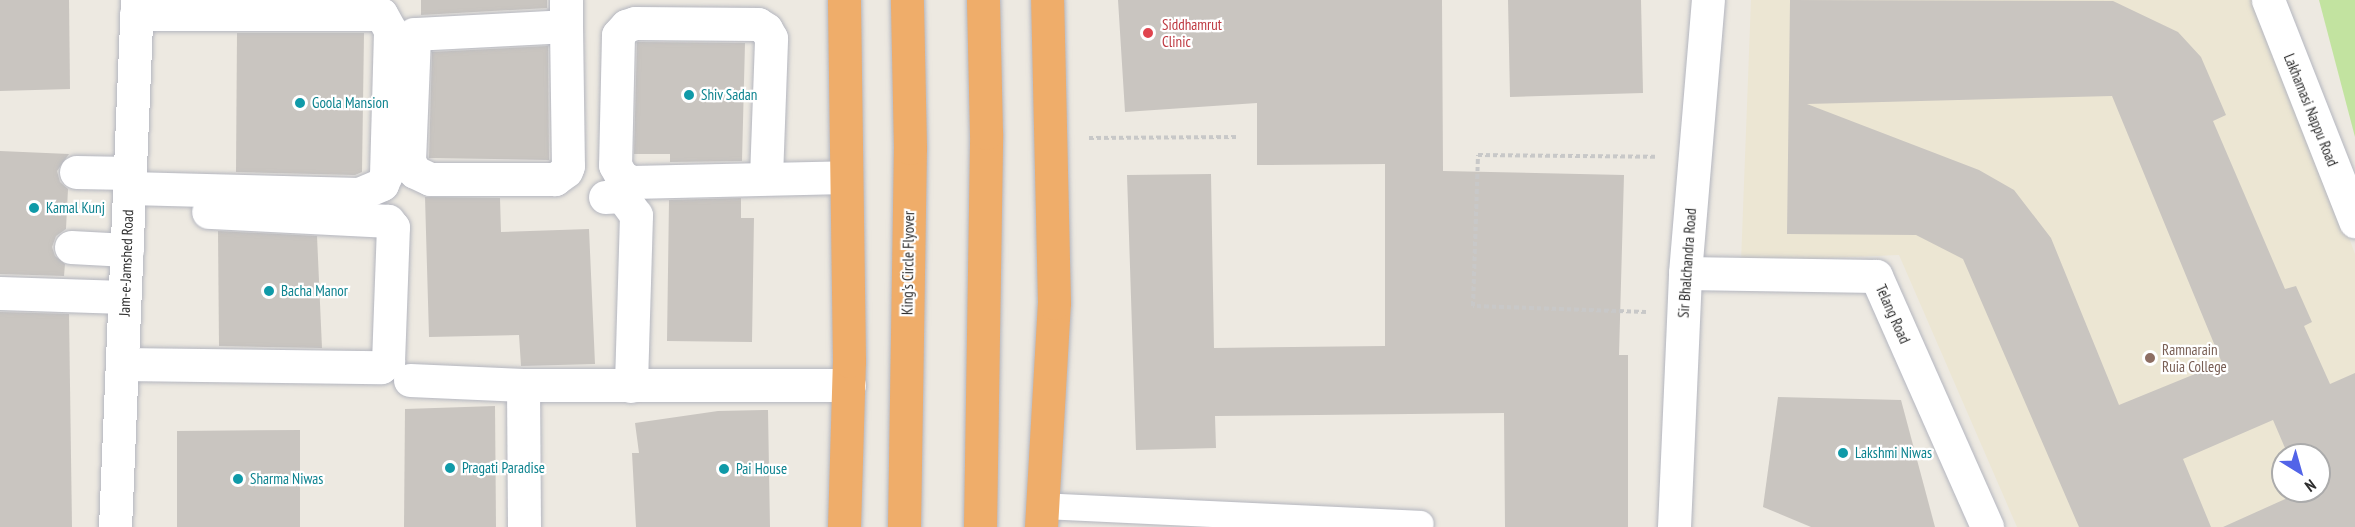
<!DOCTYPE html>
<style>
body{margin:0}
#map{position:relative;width:2355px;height:527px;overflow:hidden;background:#ede9e1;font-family:"PT Sans Narrow",sans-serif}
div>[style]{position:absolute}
.education>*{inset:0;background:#ece6d3}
.pitch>*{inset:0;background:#c2e3a0}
.building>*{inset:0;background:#c9c5c0}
.path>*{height:4px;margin-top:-2px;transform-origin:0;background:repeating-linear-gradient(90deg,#c8c8c8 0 4.5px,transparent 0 7.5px)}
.roads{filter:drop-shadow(0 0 2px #b4b6bf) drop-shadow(0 0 2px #b4b6bf)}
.lane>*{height:26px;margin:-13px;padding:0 13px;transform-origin:13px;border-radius:13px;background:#fff}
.street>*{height:33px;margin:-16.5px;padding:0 16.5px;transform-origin:16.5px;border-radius:16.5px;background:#fff}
.secondary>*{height:33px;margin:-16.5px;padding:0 16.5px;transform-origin:16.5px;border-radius:16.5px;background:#fff}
.highway>*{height:33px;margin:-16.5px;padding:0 16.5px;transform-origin:16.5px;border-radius:16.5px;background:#efad6a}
.dots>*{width:16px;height:16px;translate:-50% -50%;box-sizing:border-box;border:3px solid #fff;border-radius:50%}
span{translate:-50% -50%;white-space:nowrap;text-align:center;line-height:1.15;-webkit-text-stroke:4.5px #fff;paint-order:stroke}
.health-label{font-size:15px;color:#be3a42}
.left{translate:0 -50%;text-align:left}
.culture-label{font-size:15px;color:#0d838f}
.street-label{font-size:15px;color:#2d2d2d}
.education-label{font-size:15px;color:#785e54}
.north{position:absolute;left:2271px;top:443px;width:60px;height:60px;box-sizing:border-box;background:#fff;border:2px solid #ababab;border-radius:50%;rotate:143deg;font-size:16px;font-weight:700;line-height:24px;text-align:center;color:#2d2d2d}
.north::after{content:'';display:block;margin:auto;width:21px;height:27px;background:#5264e8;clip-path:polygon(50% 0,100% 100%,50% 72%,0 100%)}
</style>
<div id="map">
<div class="education">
<i style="clip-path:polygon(evenodd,1751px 0,2261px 0,2355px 254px,2355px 527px,2017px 527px,1899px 255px,1741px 262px,1751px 0,2283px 455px,2319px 455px,2319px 491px,2283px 491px,2283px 455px)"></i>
</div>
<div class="pitch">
<i style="clip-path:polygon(2319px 0,2355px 0,2355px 137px)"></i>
</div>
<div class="building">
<i style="clip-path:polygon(0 0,69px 0,70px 89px,0 91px)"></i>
<i style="clip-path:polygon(421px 0,547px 0,547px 8px,421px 15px)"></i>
<i style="clip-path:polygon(1118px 0,1442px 0,1443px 171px,1624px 175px,1619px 355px,1628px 355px,1628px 527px,1505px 527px,1504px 413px,1215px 416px,1216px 448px,1136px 450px,1127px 175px,1211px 174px,1214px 348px,1385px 346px,1385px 164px,1257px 165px,1257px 103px,1125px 112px)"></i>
<i style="clip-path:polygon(1508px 0,1641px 0,1643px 93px,1510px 97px)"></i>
<i style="clip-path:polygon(evenodd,1790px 0,2113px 1px,2178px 32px,2201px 57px,2226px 115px,2213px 121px,2285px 289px,2296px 286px,2312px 322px,2304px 326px,2330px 384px,2355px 373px,2355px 527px,2223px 527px,2303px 491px,2319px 491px,2319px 455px,2288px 455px,2273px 420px,2183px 459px,2211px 527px,2079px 527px,1963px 259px,1916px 235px,1787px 234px,1790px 0,2112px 96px,2222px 363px,2119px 405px,2051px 238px,2014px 190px,1979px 170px,1807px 104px,2112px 96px)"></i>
<i style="clip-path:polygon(237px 33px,364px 33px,362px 172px,355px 175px,236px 172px)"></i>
<i style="clip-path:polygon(637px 42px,745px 43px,742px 161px,670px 162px,670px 154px,634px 154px)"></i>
<i style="clip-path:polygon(548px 46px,549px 160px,429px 158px,432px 52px)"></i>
<i style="clip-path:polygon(0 151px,69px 154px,57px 171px,60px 182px,68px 189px,66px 229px,56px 236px,52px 247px,55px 256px,65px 264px,64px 276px,0 274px)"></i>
<i style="clip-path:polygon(425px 197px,500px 198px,501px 232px,589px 229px,595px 364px,521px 366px,519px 335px,429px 337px)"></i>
<i style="clip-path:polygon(741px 198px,741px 218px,754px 218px,752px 342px,667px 341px,669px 200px)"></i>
<i style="clip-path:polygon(218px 231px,317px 236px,322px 348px,219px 346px)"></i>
<i style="clip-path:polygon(0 312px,69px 314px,72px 527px,0 527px)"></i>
<i style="clip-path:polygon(1778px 397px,1901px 400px,1935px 527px,1811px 527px,1763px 507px)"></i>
<i style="clip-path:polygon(495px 406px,496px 527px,404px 527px,405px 409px)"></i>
<i style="clip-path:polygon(768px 410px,770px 527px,636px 527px,632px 453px,639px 453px,635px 423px,718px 411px)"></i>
<i style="clip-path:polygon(300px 430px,300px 527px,177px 527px,177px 431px)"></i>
</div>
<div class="path">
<i style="left:1089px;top:138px;width:150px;rotate:-0.4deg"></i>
<i style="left:1646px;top:312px;width:173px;rotate:-178deg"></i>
<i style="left:1473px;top:306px;width:151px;rotate:-88.1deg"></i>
<i style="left:1478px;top:155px;width:177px;rotate:0.6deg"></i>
</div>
<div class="roads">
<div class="lane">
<i style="left:1041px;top:506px;width:380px;rotate:2.7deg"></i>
</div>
<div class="street">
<i style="left:566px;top:0;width:26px;rotate:90deg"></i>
<i style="left:566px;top:26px;width:140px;rotate:89.2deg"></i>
<i style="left:568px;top:166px;width:5px;rotate:112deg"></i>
<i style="left:566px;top:171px;width:14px;rotate:144deg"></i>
<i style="left:555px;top:179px;width:125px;rotate:180deg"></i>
<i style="left:430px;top:179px;width:17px;rotate:-155deg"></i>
<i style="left:415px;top:172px;width:13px;rotate:-119deg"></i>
<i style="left:409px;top:161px;width:127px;rotate:-87.7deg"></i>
<i style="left:414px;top:34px;width:152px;rotate:-3deg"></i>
<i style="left:76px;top:172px;width:54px;rotate:1.1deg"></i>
<i style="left:766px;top:177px;width:139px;rotate:-87.9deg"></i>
<i style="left:771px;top:38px;width:10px;rotate:-119deg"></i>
<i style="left:766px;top:29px;width:9px;rotate:-148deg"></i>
<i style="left:758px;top:24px;width:123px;rotate:-179.5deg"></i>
<i style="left:635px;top:23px;width:9px;rotate:162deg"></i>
<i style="left:626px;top:26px;width:12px;rotate:132deg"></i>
<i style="left:618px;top:35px;width:130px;rotate:91.3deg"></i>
<i style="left:615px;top:165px;width:13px;rotate:61deg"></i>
<i style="left:621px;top:176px;width:12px;rotate:31deg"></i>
<i style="left:631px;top:182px;width:215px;rotate:-1.3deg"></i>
<i style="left:129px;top:188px;width:230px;rotate:1.5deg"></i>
<i style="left:359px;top:194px;width:25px;rotate:-23deg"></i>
<i style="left:382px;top:184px;width:10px;rotate:-66deg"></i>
<i style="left:386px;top:175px;width:145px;rotate:-88.4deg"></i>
<i style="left:390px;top:30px;width:18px;rotate:-119deg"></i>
<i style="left:381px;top:14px;width:245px;rotate:180deg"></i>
<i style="left:605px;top:197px;width:17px;rotate:-3deg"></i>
<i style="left:622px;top:196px;width:24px;rotate:54deg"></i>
<i style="left:636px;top:215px;width:171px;rotate:91.7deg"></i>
<i style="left:71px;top:247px;width:56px;rotate:3.1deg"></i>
<i style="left:1685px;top:273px;width:191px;rotate:0.9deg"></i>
<i style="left:1876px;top:276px;width:274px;rotate:66.1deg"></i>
<i style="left:0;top:293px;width:124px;rotate:1.8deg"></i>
<i style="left:122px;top:364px;width:259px;rotate:0.7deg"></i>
<i style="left:381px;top:367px;width:9px;rotate:-36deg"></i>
<i style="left:388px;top:362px;width:135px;rotate:-87.9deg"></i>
<i style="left:393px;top:227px;width:8px;rotate:-130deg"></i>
<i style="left:388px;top:221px;width:180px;rotate:-177.1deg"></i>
<i style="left:410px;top:380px;width:113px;rotate:2.5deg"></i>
<i style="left:523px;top:385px;width:326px"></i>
<i style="left:523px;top:385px;width:142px;rotate:89.6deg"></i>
<i style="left:115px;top:527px;width:527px;rotate:-87.61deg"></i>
<i style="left:1674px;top:527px;width:254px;rotate:-87.5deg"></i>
<i style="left:1685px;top:273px;width:274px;rotate:-85.2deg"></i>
</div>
<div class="secondary">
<i style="left:2268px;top:0;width:238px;rotate:68.5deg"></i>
</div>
<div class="highway">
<i style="left:844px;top:527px;width:166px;rotate:-88.3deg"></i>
<i style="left:849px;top:361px;width:361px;rotate:-90.8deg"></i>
<i style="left:904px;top:527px;width:379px;rotate:-89.1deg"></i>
<i style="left:910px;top:148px;width:148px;rotate:-91.2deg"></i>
<i style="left:980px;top:527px;width:394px;rotate:-89.1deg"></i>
<i style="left:986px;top:133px;width:133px;rotate:-91.3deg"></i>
<i style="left:1041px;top:527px;width:224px;rotate:-86.7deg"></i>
<i style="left:1054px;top:303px;width:303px;rotate:-91.3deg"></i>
</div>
</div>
<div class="dots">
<i style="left:1148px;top:33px;background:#e0444e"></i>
<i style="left:689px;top:95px;background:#0f9aa8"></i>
<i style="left:300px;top:103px;background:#0f9aa8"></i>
<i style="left:34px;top:208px;background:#0f9aa8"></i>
<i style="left:269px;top:291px;background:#0f9aa8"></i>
<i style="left:2150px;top:358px;background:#8d6e63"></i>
<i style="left:1843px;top:453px;background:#0f9aa8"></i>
<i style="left:450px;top:468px;background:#0f9aa8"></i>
<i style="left:724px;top:469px;background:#0f9aa8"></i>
<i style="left:238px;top:479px;background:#0f9aa8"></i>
</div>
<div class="health-label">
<span class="left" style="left:1162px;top:33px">Siddhamrut<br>Clinic</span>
</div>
<div class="culture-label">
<span class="left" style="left:701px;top:95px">Shiv Sadan</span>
<span class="left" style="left:312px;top:103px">Goola Mansion</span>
<span class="left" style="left:46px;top:208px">Kamal Kunj</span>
<span class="left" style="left:281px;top:291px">Bacha Manor</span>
<span class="left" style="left:1855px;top:453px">Lakshmi Niwas</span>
<span class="left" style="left:462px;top:468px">Pragati Paradise</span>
<span class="left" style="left:736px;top:469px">Pai House</span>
<span class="left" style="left:250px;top:479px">Sharma Niwas</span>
</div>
<div class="street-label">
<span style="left:2311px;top:110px;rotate:68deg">Lakhamasi Nappu Road</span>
<span style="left:126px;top:263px;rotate:-88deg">Jam-e-Jamshed Road</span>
<span style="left:908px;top:263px;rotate:-89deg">King's Circle Flyover</span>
<span style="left:1687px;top:263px;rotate:-86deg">Sir Bhalchandra Road</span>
<span style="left:1893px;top:314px;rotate:66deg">Telang Road</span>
</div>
<div class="education-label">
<span class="left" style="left:2162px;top:358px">Ramnarain<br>Ruia College</span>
</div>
<div class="north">N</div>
</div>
